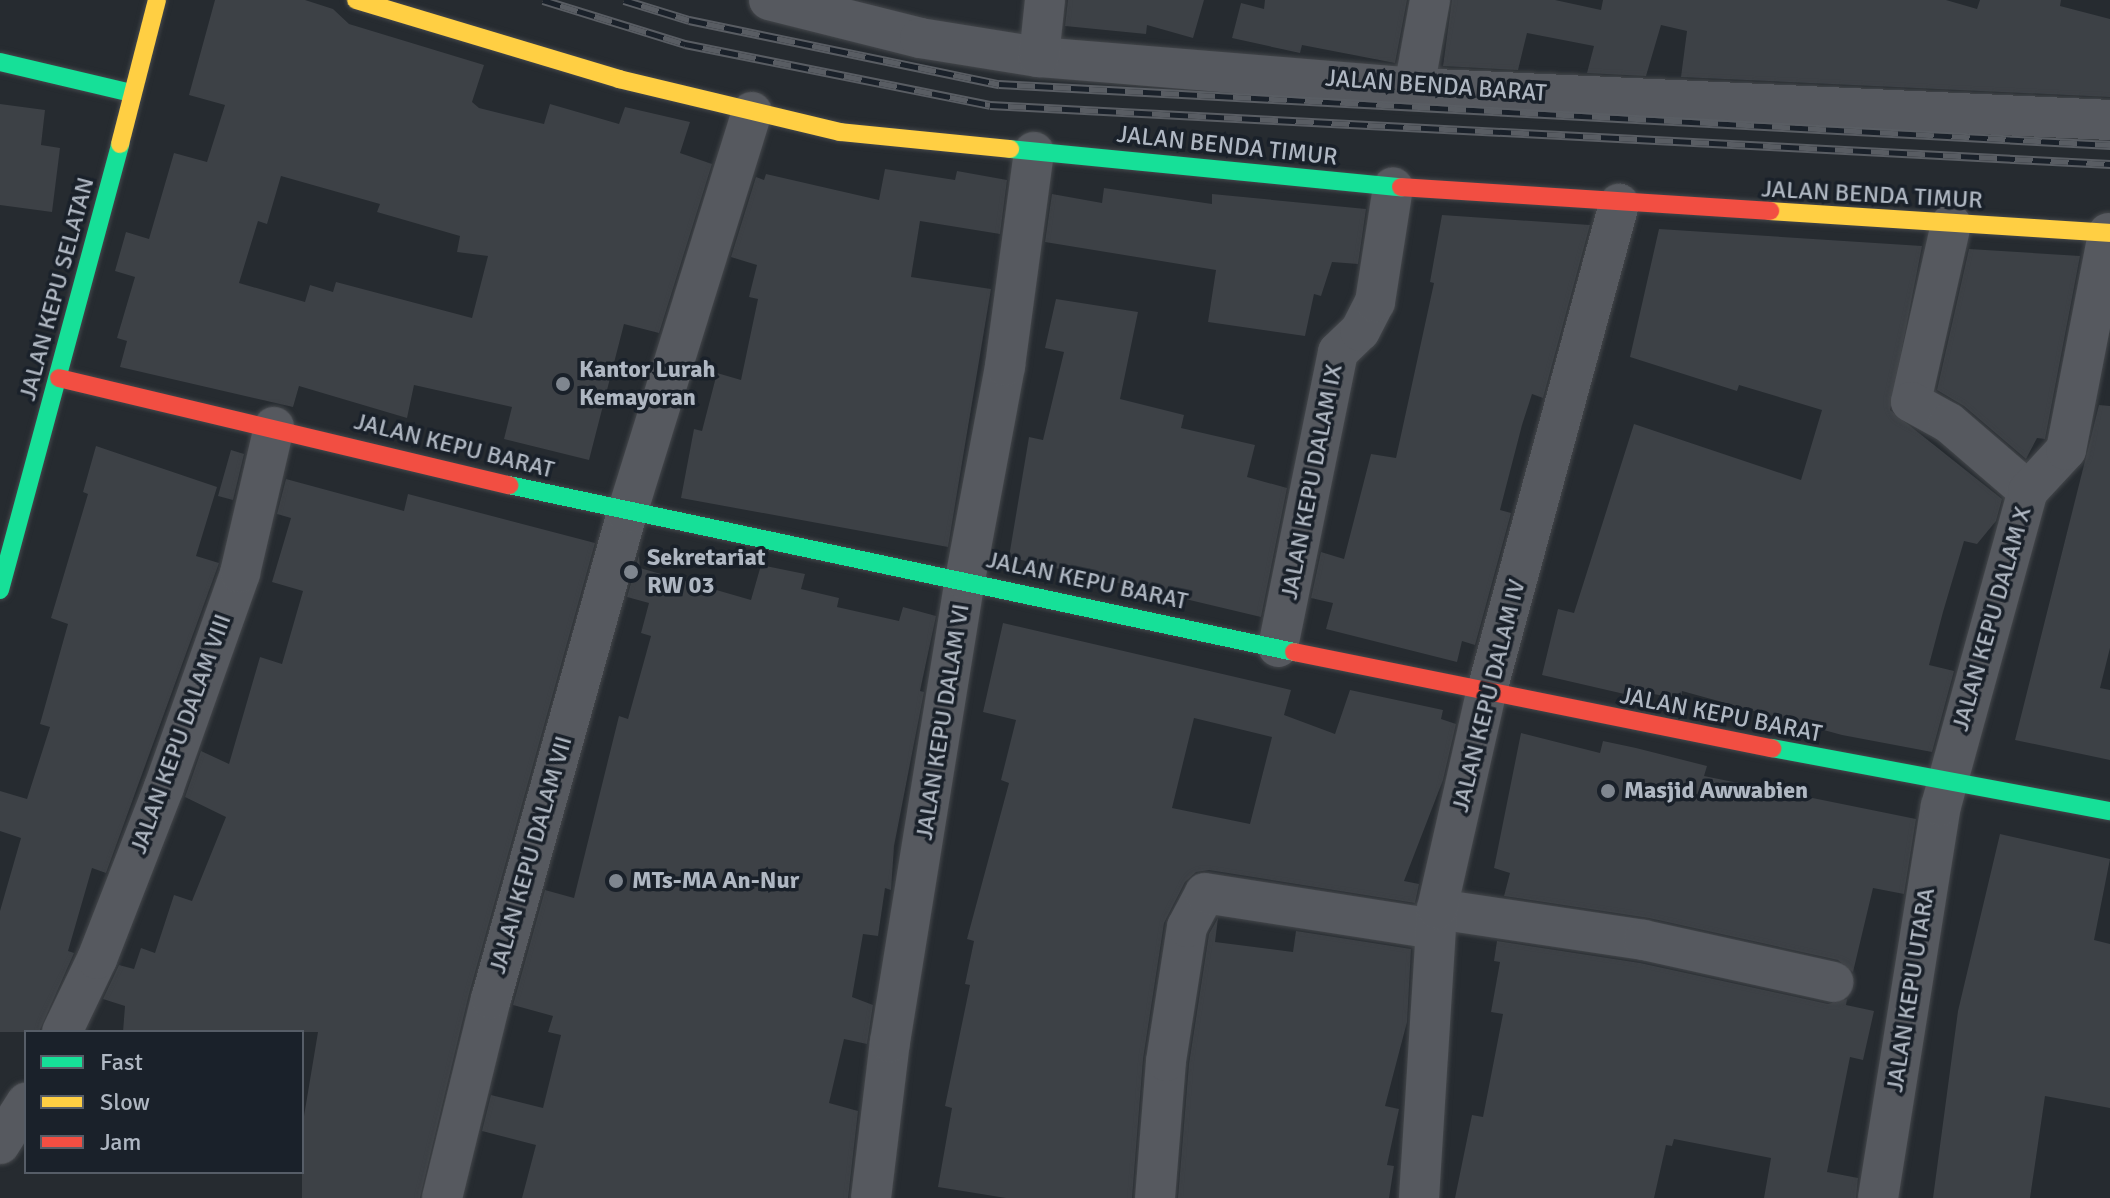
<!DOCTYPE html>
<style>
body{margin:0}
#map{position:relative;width:2110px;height:1198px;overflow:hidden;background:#262b30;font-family:Signika,sans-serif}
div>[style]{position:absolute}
.building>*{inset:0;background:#3d4146}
.roads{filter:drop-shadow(0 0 2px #44474b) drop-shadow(0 0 2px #44474b)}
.street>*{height:40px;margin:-20px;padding:0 20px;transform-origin:20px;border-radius:20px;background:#56595f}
.fast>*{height:18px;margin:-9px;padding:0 9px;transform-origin:9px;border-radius:9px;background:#16e098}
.slow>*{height:18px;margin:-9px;padding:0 9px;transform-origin:9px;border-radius:9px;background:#ffcf43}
.jam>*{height:18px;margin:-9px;padding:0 9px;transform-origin:9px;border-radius:9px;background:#f24e42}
.rail>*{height:9px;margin-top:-4.5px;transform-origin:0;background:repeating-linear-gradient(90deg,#1a212a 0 18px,#595d63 0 36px);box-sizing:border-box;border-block:2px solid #595d63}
.dots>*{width:22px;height:22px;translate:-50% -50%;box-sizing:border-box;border:4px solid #1a212a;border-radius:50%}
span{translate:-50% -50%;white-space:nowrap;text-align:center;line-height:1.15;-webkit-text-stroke:7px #1a212a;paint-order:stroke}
.street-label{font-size:24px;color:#afb7c2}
.poi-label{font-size:24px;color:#afb7c2;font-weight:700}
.left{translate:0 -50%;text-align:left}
.legend{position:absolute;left:24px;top:1030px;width:280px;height:144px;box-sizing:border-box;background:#1a212a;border:2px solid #565d67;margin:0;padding:10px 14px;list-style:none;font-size:24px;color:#afb7c2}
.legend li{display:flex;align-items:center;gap:16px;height:40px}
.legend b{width:40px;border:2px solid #565d67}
</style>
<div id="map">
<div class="building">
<i style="clip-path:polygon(evenodd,215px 0,305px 0,333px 9px,349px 24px,484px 65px,472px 102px,479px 108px,544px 124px,550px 104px,619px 124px,625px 107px,690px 122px,680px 153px,712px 164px,659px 333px,624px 324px,589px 460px,504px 439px,512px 407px,414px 385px,407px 418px,299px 386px,293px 407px,120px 367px,127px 341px,117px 338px,135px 277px,115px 271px,126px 232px,149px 239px,174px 153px,207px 162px,225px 105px,189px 95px,215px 0,281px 176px,380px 204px,377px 212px,460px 236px,457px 252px,488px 256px,472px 318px,336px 282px,333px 292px,310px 285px,305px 302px,239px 283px,258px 221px,267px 224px,281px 176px)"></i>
<i style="clip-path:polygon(1068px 0,1204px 0,1193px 38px,1147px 25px,1146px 34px,1065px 26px)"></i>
<i style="clip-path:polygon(1265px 0,1407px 0,1395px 63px,1302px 45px,1300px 53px,1232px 38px,1241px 3px,1264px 9px)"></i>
<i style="clip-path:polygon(1452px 0,1555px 0,1601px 10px,1603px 0,1946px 0,1977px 9px,1980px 0,2061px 0,2060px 6px,2110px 19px,2110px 97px,1681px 77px,1687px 31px,1661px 25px,1646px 76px,1587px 73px,1594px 46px,1527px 33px,1518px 70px,1443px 66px)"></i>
<i style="clip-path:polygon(0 104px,45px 110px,41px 145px,60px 148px,52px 212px,0 205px)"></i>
<i style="clip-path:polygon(885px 169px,955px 180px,957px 171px,1007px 180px,1000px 234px,920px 221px,911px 277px,991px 289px,948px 547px,681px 498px,694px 429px,702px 431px,717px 373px,741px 380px,758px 299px,749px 297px,757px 265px,731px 257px,756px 177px,764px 180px,766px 174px,879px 200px)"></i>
<i style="clip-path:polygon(1104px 188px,1212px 204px,1212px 194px,1366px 209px,1358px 264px,1332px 262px,1321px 296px,1314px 294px,1305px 336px,1208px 322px,1216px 270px,1045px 242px,1052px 194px,1102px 203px)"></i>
<i style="clip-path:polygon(1442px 215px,1590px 225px,1543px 398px,1532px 394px,1522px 425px,1500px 510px,1511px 513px,1475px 645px,1462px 641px,1457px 662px,1326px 629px,1333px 603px,1311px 598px,1321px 552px,1344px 559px,1371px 454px,1396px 458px,1434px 283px,1430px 282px)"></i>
<i style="clip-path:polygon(1659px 229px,1922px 246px,1890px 410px,2002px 499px,1996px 521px,1977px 544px,1964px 541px,1943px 612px,1929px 665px,1954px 671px,1932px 752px,1842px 735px,1682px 691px,1681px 699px,1648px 693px,1646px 699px,1542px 675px,1558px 609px,1574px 613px,1634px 424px,1801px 480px,1822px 410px,1739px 385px,1737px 391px,1630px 357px)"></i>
<i style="clip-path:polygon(1969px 249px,2080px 256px,2045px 439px,2037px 438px,2026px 459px,1964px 406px,1937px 390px)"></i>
<i style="clip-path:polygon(1056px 299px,1138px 312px,1120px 399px,1184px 415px,1181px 428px,1255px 445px,1247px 477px,1287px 488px,1261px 617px,1009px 557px,1029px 437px,1043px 440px,1064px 352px,1045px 348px)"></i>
<i style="clip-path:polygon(2099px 405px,2110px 406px,2110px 648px,2100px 688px,2110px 690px,2110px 760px,2015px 740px)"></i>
<i style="clip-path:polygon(96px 446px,217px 487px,196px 556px,219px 563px,106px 873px,92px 868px,68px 951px,74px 953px,39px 1032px,0 1032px,0 911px,21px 838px,0 831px,0 791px,27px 799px,50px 727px,40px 724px,68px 624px,51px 618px,88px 494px,83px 492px)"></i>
<i style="clip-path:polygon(231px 450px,244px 454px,233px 500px,218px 496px)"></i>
<i style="clip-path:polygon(286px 479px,404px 511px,408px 494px,595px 543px,469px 994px,420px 1198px,302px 1198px,302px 1128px,318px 1032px,123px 1032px,125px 1006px,103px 999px,119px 965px,134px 969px,141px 948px,155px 953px,174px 895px,192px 901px,226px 817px,185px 797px,201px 751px,229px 764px,260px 657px,282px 664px,303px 591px,272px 582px,291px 518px,277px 514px)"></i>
<i style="clip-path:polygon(639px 555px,640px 568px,751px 600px,761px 565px,805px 574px,801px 589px,839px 598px,837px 607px,899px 621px,903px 607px,936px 616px,920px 691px,924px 692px,894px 846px,891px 890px,885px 888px,878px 936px,863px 934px,852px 997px,873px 1005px,867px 1044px,844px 1039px,829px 1103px,858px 1111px,848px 1198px,522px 1198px,536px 1145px,482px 1131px,491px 1095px,543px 1108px,561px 1035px,548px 1032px,553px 1016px,513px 1005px,545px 890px,574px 898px,619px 716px,628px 719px,651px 636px,641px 633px,649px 603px,627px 597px)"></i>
<i style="clip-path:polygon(evenodd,1003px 623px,1291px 690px,1284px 715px,1335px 734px,1350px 690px,1443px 710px,1441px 719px,1456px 724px,1443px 780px,1404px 881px,1419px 884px,1415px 903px,1209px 870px,1196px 872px,1185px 882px,1164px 923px,1143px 1059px,1132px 1198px,1006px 1198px,938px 1187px,952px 1108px,945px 1106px,970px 985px,965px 984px,974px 941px,967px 939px,1009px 783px,1001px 780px,1016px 720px,983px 712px,1003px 623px,1194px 718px,1272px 737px,1250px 824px,1172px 808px,1194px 718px)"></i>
<i style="clip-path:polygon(1521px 733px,1600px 753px,1603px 741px,1636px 748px,1707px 766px,1704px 776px,1916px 819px,1904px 894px,1873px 888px,1853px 972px,1838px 960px,1649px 918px,1504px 896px,1510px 873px,1494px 868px)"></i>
<i style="clip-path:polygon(2000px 834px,2110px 859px,2094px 940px,2110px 944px,2110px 1108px,2045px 1096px,2030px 1198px,1933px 1198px,1958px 1011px)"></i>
<i style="clip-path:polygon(1218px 918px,1215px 942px,1293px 952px,1296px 931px,1411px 949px,1407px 1022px,1385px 1106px,1399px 1109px,1387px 1165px,1394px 1166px,1389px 1198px,1178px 1198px,1189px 1064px,1209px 934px)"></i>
<i style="clip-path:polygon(1497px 941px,1640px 963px,1828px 1004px,1847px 999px,1846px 1005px,1874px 1011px,1863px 1060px,1850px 1057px,1827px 1172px,1858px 1178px,1856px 1198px,1764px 1198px,1771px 1158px,1674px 1139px,1672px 1146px,1666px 1145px,1654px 1198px,1455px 1198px,1472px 1115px,1483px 1117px,1503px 1014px,1491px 1012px,1500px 962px,1494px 961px)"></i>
</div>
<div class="roads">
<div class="street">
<i style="left:769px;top:0;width:156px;rotate:14.1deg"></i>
<i style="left:920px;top:38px;width:121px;rotate:9.1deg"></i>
<i style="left:1039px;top:57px;width:376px;rotate:4.7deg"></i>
<i style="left:1414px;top:88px;width:697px;rotate:2.63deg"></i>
<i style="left:1039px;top:57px;width:57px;rotate:-84deg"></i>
<i style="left:1414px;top:88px;width:89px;rotate:-79.7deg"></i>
<i style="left:1951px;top:224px;width:182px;rotate:102.7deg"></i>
<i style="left:1911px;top:402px;width:43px;rotate:28.9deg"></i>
<i style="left:1949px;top:423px;width:104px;rotate:40.7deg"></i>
<i style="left:1278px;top:647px;width:301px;rotate:-78.5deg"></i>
<i style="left:1338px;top:352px;width:30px;rotate:-44deg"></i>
<i style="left:1360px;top:331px;width:33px;rotate:-63deg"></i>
<i style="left:1375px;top:302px;width:116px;rotate:-81.1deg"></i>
<i style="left:1437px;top:909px;width:209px;rotate:8.5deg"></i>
<i style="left:1644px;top:940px;width:194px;rotate:12.5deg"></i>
<i style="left:62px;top:1032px;width:81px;rotate:-64.4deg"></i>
<i style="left:97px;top:959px;width:185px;rotate:-68.7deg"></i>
<i style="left:164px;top:787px;width:227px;rotate:-70.4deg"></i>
<i style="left:240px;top:573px;width:150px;rotate:-76.9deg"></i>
<i style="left:0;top:1144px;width:49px;rotate:-57.6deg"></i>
<i style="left:442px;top:1198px;width:205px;rotate:-76.2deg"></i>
<i style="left:491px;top:999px;width:505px;rotate:-74.37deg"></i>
<i style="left:627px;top:513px;width:420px;rotate:-72.7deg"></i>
<i style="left:871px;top:1198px;width:157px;rotate:-83.1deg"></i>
<i style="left:890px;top:1042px;width:468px;rotate:-80.8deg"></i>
<i style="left:965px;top:580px;width:218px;rotate:-79.4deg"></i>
<i style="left:1005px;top:366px;width:216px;rotate:-82.3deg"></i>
<i style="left:1155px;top:1198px;width:137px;rotate:-85.4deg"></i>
<i style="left:1166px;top:1061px;width:136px;rotate:-81.1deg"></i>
<i style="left:1187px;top:927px;width:38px;rotate:-62deg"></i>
<i style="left:1205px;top:893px;width:232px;rotate:8.9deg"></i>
<i style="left:1419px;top:1198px;width:290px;rotate:-86.4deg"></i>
<i style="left:1437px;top:909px;width:221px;rotate:-77.2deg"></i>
<i style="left:1486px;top:694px;width:508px;rotate:-74.81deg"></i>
<i style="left:1878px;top:1198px;width:397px;rotate:-80.9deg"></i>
<i style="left:1941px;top:806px;width:327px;rotate:-74.6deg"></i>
<i style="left:2028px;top:491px;width:56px;rotate:-47.2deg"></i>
<i style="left:2066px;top:450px;width:221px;rotate:-79deg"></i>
</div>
<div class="fast">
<i style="left:0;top:62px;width:135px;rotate:13.3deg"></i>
<i style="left:1010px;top:149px;width:393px;rotate:5.6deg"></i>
<i style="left:509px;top:485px;width:803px;rotate:12.01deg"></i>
<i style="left:0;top:590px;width:462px;rotate:-74.9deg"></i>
<i style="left:1772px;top:748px;width:344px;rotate:10.6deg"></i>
</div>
<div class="slow">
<i style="left:356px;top:0;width:275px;rotate:16.7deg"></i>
<i style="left:619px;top:79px;width:227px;rotate:13.5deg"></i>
<i style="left:840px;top:132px;width:171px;rotate:5.7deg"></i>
<i style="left:120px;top:144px;width:149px;rotate:-75.6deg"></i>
<i style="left:1770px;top:211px;width:341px;rotate:3.7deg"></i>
</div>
<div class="jam">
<i style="left:1401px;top:187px;width:370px;rotate:3.7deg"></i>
<i style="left:59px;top:378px;width:463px;rotate:13.4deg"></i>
<i style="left:1294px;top:652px;width:488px;rotate:11.4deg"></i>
</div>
</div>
<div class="rail">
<i style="left:543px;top:0;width:149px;rotate:17.2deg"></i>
<i style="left:685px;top:44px;width:311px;rotate:11.3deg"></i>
<i style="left:990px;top:105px;width:1122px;rotate:3.02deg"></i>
<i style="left:624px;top:0;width:68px;rotate:17.1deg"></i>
<i style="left:689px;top:20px;width:317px;rotate:11.7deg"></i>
<i style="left:999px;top:84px;width:1113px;rotate:3.14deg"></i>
</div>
<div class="dots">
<i style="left:563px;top:384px;background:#7f868f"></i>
<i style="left:631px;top:572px;background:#7f868f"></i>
<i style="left:1608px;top:791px;background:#7f868f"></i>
<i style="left:616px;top:881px;background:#7f868f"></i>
</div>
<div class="street-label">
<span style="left:1436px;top:86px;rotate:4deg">JALAN BENDA BARAT</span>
<span style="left:1227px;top:146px;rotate:6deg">JALAN BENDA TIMUR</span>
<span style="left:1872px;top:195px;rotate:3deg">JALAN BENDA TIMUR</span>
<span style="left:57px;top:289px;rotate:-75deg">JALAN KEPU SELATAN</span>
<span style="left:454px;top:446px;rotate:14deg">JALAN KEPU BARAT</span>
<span style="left:1312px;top:482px;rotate:-79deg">JALAN KEPU DALAM IX</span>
<span style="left:1087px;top:581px;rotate:12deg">JALAN KEPU BARAT</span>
<span style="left:1992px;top:619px;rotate:-74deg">JALAN KEPU DALAM X</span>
<span style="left:1489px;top:696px;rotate:-76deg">JALAN KEPU DALAM IV</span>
<span style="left:1721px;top:715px;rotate:11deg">JALAN KEPU BARAT</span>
<span style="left:943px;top:722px;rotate:-81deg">JALAN KEPU DALAM VI</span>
<span style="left:181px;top:734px;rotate:-70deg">JALAN KEPU DALAM VIII</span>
<span style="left:531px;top:855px;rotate:-74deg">JALAN KEPU DALAM VII</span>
<span style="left:1911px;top:990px;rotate:-81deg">JALAN KEPU UTARA</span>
</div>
<div class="poi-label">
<span class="left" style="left:579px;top:384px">Kantor Lurah<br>Kemayoran</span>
<span class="left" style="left:647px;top:572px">Sekretariat<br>RW 03</span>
<span class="left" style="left:1624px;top:791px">Masjid Awwabien</span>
<span class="left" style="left:632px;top:881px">MTs-MA An-Nur</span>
</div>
<ul class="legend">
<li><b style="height:10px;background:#16e098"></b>Fast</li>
<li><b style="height:10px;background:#ffcf43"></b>Slow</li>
<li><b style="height:10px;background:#f24e42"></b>Jam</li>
</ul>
</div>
